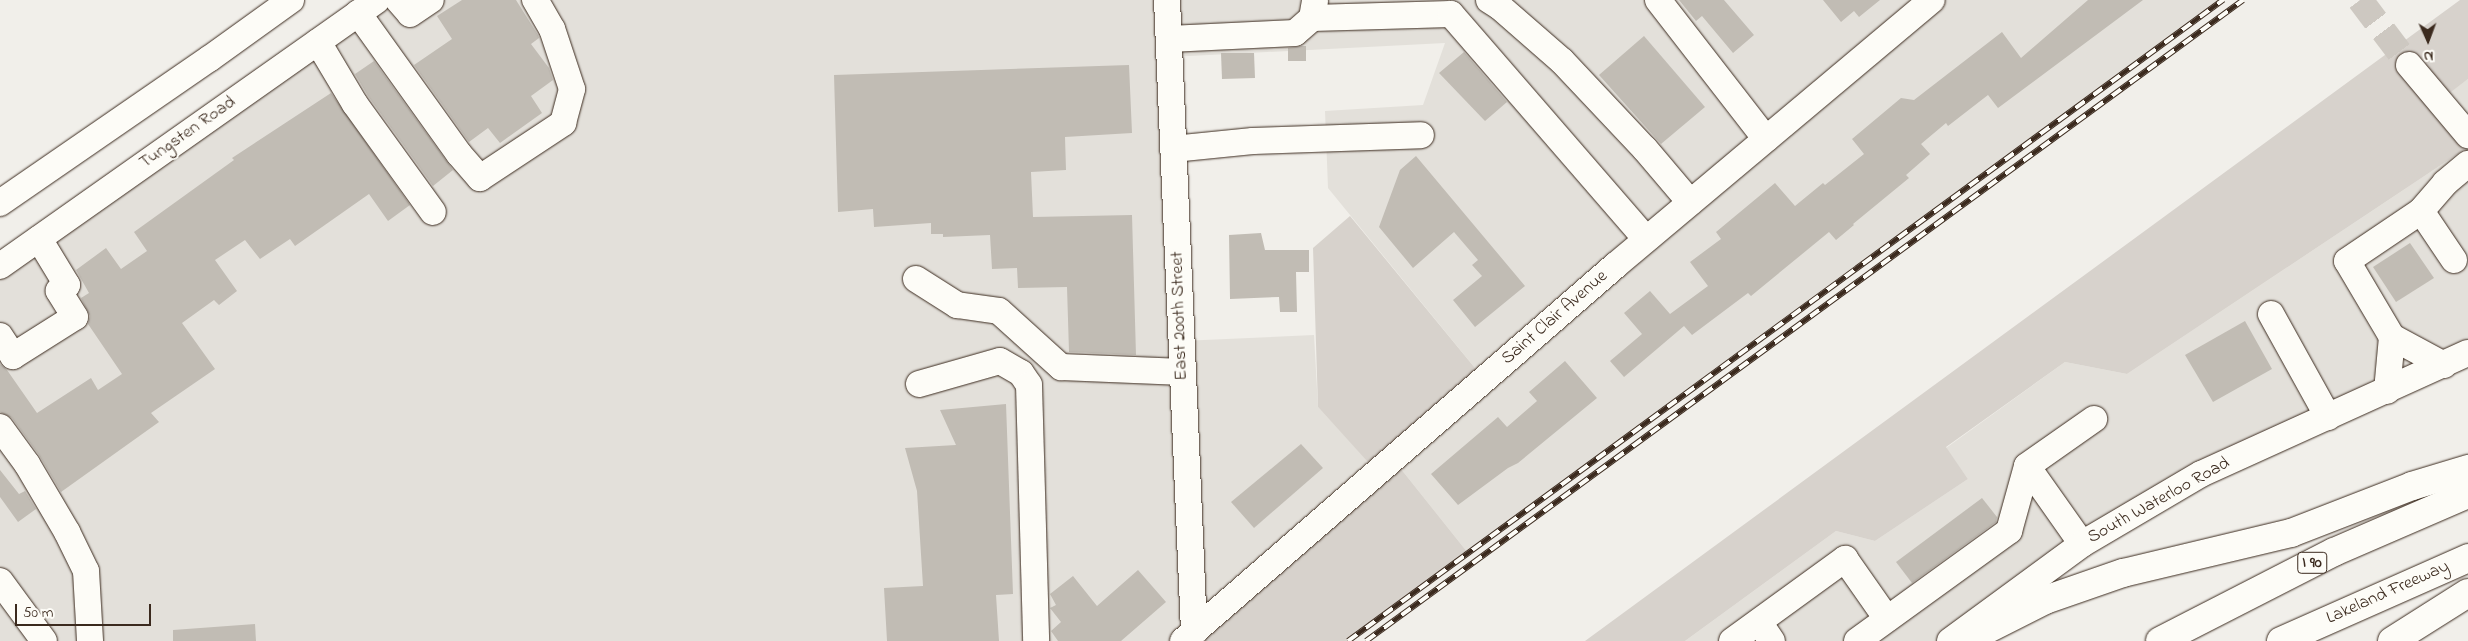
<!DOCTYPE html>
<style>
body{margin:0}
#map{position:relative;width:2468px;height:641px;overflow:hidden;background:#f1efea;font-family:"Indie Flower",sans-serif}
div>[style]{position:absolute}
.built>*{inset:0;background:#e3e0da}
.green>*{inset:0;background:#d7d2cc}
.building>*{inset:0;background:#c1bcb4}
.minor-tunnel>*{height:26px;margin-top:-13px;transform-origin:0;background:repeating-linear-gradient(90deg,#cdc8c1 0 26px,transparent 0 39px)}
.roads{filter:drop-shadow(0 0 1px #3b2a1e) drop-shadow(0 0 1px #3b2a1e)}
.minor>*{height:26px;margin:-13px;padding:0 13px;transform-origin:13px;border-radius:13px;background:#fdfcf7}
.highway>*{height:28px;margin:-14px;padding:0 14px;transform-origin:14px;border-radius:14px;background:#fdfcf7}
.rail>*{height:5.5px;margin-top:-2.75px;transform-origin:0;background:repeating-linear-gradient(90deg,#fdfcf7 0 11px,#3b2a1e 0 22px);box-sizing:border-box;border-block:1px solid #3b2a1e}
span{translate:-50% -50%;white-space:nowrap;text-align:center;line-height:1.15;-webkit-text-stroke:4px #fdfcf7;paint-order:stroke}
.shield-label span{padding:1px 4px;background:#fdfcf7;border:1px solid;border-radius:4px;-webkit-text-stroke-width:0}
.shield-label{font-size:16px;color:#3b2a1e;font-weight:700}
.street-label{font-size:18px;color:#3b2a1e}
.north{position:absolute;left:2403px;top:15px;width:50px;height:50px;-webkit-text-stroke:4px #fdfcf7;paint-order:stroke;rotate:178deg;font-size:14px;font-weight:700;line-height:20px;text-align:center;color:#3b2a1e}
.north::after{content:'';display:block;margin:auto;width:18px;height:22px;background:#3b2a1e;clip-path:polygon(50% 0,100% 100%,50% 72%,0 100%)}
.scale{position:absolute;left:15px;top:604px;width:136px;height:22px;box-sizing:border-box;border:2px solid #3b2a1e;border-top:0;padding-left:6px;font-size:15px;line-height:18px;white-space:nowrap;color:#3b2a1e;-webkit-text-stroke:4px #fdfcf7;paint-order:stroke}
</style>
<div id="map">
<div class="built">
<i style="clip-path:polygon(377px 0,2223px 0,1468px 553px,1393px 459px,1484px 379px,1328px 188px,1325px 111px,1423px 105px,1445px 43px,1170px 57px,1181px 341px,1314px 335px,1318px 407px,1378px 472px,1183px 641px,0 641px,0 266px)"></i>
<i style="clip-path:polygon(2468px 79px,2468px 135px,2439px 100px)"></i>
<i style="clip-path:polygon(2468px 147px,2468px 353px,2201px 474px,1950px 641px,1685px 641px,1836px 531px,1875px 541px,1968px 479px,1946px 448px,2065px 362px,2127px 374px)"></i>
</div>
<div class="green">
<i style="clip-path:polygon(2460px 0,2468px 0,2468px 79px,2439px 101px,2468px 147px,2127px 374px,2065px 362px,1946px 447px,1968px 479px,1875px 541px,1836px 531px,1685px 641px,1585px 641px)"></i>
<i style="clip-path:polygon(1350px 216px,1484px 379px,1393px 459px,1468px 553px,1348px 641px,1183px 641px,1377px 472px,1318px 407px,1313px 248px)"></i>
</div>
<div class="building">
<i style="clip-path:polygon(462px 0,516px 0,538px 35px,539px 38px,531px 44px,549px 68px,553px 80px,531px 96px,542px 113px,500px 143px,488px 128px,469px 142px,414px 65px,452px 39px,437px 16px)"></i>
<i style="clip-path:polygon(1679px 0,1724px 0,1754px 35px,1733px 53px,1702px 16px,1696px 21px)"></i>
<i style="clip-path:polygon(1823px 0,1880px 0,1859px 17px,1854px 11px,1841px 22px)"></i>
<i style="clip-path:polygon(2088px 0,2143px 0,1998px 108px,1988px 95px,1948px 126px,1946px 123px,1921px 144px,1930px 154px,1906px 175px,1909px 178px,1853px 224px,1854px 225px,1836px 240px,1829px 232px,1751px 296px,1748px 293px,1692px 335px,1684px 326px,1624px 377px,1610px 361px,1642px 334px,1624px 313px,1650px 291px,1670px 314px,1708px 286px,1690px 262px,1721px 239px,1716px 232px,1775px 183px,1795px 206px,1823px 183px,1825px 185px,1864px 154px,1852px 139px,1901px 98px,1914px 100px,2002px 32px,2021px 58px)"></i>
<i style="clip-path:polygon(1644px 36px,1705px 107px,1661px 144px,1599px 75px)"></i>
<i style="clip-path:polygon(1302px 46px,1306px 46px,1306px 61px,1288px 61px,1288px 48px)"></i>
<i style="clip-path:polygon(1464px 52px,1507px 102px,1485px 121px,1439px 73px)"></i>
<i style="clip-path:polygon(1221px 53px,1254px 53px,1255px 78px,1222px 79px)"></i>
<i style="clip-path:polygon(374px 61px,453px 170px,433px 186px,368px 96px,355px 74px)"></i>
<i style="clip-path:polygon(1129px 65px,1132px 133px,1065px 137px,1066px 170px,1031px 172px,1033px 217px,1132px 215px,1136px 355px,1069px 352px,1067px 287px,1018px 288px,1017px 268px,992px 269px,990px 235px,943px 237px,943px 234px,931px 234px,931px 223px,874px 227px,873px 209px,838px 212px,834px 75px)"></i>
<i style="clip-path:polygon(331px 93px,410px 205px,388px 221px,369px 194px,295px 246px,290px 239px,260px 259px,245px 240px,215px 260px,237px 291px,219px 305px,214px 300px,182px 323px,215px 369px,151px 413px,159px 422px,61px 492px,39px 455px,12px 418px,0 412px,0 364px,7px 370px,37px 413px,91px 378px,98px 390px,122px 374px,88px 324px,90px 316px,81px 298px,89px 293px,76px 270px,106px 248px,121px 269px,147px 251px,134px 232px,234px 160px,232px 158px)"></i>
<i style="clip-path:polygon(1416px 156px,1525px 286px,1475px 327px,1453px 300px,1482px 276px,1472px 265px,1478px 260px,1454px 232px,1413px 268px,1379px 227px,1400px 170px)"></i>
<i style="clip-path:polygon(1261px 233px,1265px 250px,1309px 250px,1309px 272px,1296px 272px,1297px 312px,1280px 312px,1279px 297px,1230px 299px,1229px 235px)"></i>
<i style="clip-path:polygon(2410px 243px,2434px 278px,2396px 302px,2373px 267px)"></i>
<i style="clip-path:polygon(2245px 321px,2272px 369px,2213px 402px,2185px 355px)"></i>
<i style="clip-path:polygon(1565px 361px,1597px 398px,1518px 463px,1508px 468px,1458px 505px,1431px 474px,1498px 417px,1507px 427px,1537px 401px,1529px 392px)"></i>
<i style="clip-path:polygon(1006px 404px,1013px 594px,996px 595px,999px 641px,887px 641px,884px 588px,923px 586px,917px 491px,905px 448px,956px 445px,940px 410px)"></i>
<i style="clip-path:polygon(1301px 444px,1323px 468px,1254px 528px,1231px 502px)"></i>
<i style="clip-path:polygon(0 470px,19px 494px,25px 491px,36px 509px,18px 522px,0 497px)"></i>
<i style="clip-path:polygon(1982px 498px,1997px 517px,1996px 522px,1912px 583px,1896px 562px)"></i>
<i style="clip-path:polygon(1138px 570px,1166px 602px,1121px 641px,1058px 641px,1051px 631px,1061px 622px,1050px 608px,1056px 605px,1050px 594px,1073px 576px,1097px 606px)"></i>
<i style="clip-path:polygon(255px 624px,256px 641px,173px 641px,173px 630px)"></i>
</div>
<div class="minor-tunnel">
<i style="left:2360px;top:0;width:81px;rotate:53deg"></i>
</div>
<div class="roads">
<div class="minor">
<i style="left:398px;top:0;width:18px;rotate:49deg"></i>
<i style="left:410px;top:14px;width:25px;rotate:-34deg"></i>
<i style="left:1167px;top:0;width:633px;rotate:87.55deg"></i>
<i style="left:1489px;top:0;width:13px;rotate:32deg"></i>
<i style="left:1500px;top:7px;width:82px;rotate:41.1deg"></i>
<i style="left:1562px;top:61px;width:121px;rotate:46.7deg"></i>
<i style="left:1645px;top:149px;width:70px;rotate:49.7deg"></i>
<i style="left:1658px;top:0;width:176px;rotate:52.2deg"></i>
<i style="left:358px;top:13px;width:173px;rotate:54.4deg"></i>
<i style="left:459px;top:154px;width:32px;rotate:49deg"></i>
<i style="left:480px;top:178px;width:100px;rotate:-33.5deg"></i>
<i style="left:563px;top:123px;width:35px;rotate:-75deg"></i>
<i style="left:572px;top:89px;width:63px;rotate:-108.4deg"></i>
<i style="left:552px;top:29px;width:34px;rotate:-120deg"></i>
<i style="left:1312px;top:18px;width:139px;rotate:-1.6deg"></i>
<i style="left:1451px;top:14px;width:298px;rotate:49.1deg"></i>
<i style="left:1169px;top:39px;width:126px;rotate:-2.7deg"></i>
<i style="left:1295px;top:33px;width:23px;rotate:-41deg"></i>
<i style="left:1312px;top:18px;width:17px;rotate:-80deg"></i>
<i style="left:318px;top:42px;width:72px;rotate:59.2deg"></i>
<i style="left:355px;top:104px;width:133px;rotate:54.2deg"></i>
<i style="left:2409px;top:65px;width:92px;rotate:49.9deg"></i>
<i style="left:1173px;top:149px;width:80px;rotate:-5.7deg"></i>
<i style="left:1253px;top:141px;width:168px;rotate:-2deg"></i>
<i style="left:0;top:203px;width:254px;rotate:-34.6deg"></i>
<i style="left:209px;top:59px;width:101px;rotate:-35.7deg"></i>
<i style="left:2421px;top:211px;width:37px;rotate:-49deg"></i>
<i style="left:2445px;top:183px;width:30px;rotate:-40deg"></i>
<i style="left:0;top:266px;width:461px;rotate:-35.2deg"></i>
<i style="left:916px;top:279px;width:49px;rotate:32.4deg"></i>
<i style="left:957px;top:305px;width:42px;rotate:8.1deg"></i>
<i style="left:999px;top:311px;width:84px;rotate:42.1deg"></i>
<i style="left:1061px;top:367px;width:122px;rotate:2.3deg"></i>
<i style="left:2271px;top:314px;width:118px;rotate:61deg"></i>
<i style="left:0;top:336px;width:24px;rotate:57deg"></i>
<i style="left:13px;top:356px;width:73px;rotate:-32.2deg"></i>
<i style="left:75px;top:317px;width:31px;rotate:-122deg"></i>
<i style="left:59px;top:291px;width:10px;rotate:-37deg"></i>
<i style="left:67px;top:285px;width:54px;rotate:-121.3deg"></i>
<i style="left:2392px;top:337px;width:88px;rotate:-120.6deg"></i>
<i style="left:2347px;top:261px;width:89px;rotate:-34deg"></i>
<i style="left:2421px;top:211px;width:59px;rotate:56deg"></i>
<i style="left:919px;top:384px;width:84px;rotate:-15.9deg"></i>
<i style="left:1000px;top:361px;width:24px;rotate:30deg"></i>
<i style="left:1021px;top:373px;width:14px;rotate:56deg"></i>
<i style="left:1029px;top:385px;width:256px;rotate:88.4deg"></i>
<i style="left:2387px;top:391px;width:54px;rotate:-84.7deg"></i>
<i style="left:2392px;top:337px;width:59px;rotate:28.3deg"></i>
<i style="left:0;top:427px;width:46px;rotate:53.9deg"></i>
<i style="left:27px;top:464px;width:79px;rotate:59.5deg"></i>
<i style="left:67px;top:532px;width:43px;rotate:64deg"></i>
<i style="left:86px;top:571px;width:70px;rotate:86.7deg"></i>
<i style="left:2082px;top:544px;width:95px;rotate:-125.2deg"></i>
<i style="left:2027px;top:466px;width:82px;rotate:-35deg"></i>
<i style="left:0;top:581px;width:74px;rotate:53.7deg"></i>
<i style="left:1759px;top:622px;width:23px;rotate:56deg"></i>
<i style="left:1183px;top:641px;width:573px;rotate:-40.97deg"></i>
<i style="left:1616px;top:265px;width:412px;rotate:-40deg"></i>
<i style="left:1732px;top:641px;width:140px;rotate:-36deg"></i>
<i style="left:1845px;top:559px;width:73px;rotate:55deg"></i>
<i style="left:1857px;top:641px;width:188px;rotate:-35.9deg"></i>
<i style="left:2009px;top:531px;width:67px;rotate:-74.5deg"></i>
<i style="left:1950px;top:641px;width:164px;rotate:-36.3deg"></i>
<i style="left:2082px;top:544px;width:138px;rotate:-30.5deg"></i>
<i style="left:2201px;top:474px;width:293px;rotate:-24.4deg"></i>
</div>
<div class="highway">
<i style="left:1964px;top:641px;width:91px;rotate:-26.8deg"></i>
<i style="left:2045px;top:600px;width:83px;rotate:-19.1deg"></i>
<i style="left:2123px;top:573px;width:173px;rotate:-13.4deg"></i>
<i style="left:2291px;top:533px;width:130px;rotate:-21.2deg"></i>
<i style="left:2412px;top:486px;width:59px;rotate:-16.9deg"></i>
<i style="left:2160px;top:641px;width:195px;rotate:-27.1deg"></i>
<i style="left:2334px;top:552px;width:146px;rotate:-23.4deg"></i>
<i style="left:2281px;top:641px;width:205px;rotate:-23.9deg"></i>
<i style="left:2392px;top:641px;width:90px;rotate:-32.3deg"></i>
</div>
</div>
<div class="rail">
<i style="left:1348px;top:641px;width:1085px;rotate:-36.23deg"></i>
<i style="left:1366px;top:641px;width:1086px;rotate:-36.16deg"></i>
</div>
<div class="shield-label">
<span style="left:2312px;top:563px">I 90</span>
</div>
<div class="street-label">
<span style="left:188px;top:133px;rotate:-35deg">Tungsten Road</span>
<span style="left:1180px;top:316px;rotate:-92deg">East 200th Street</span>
<span style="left:1555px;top:318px;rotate:-41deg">Saint Clair Avenue</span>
<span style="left:2159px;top:501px;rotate:-29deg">South Waterloo Road</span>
<span style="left:2388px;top:593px;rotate:-24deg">Lakeland Freeway</span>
</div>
<div class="north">N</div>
<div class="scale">50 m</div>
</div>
